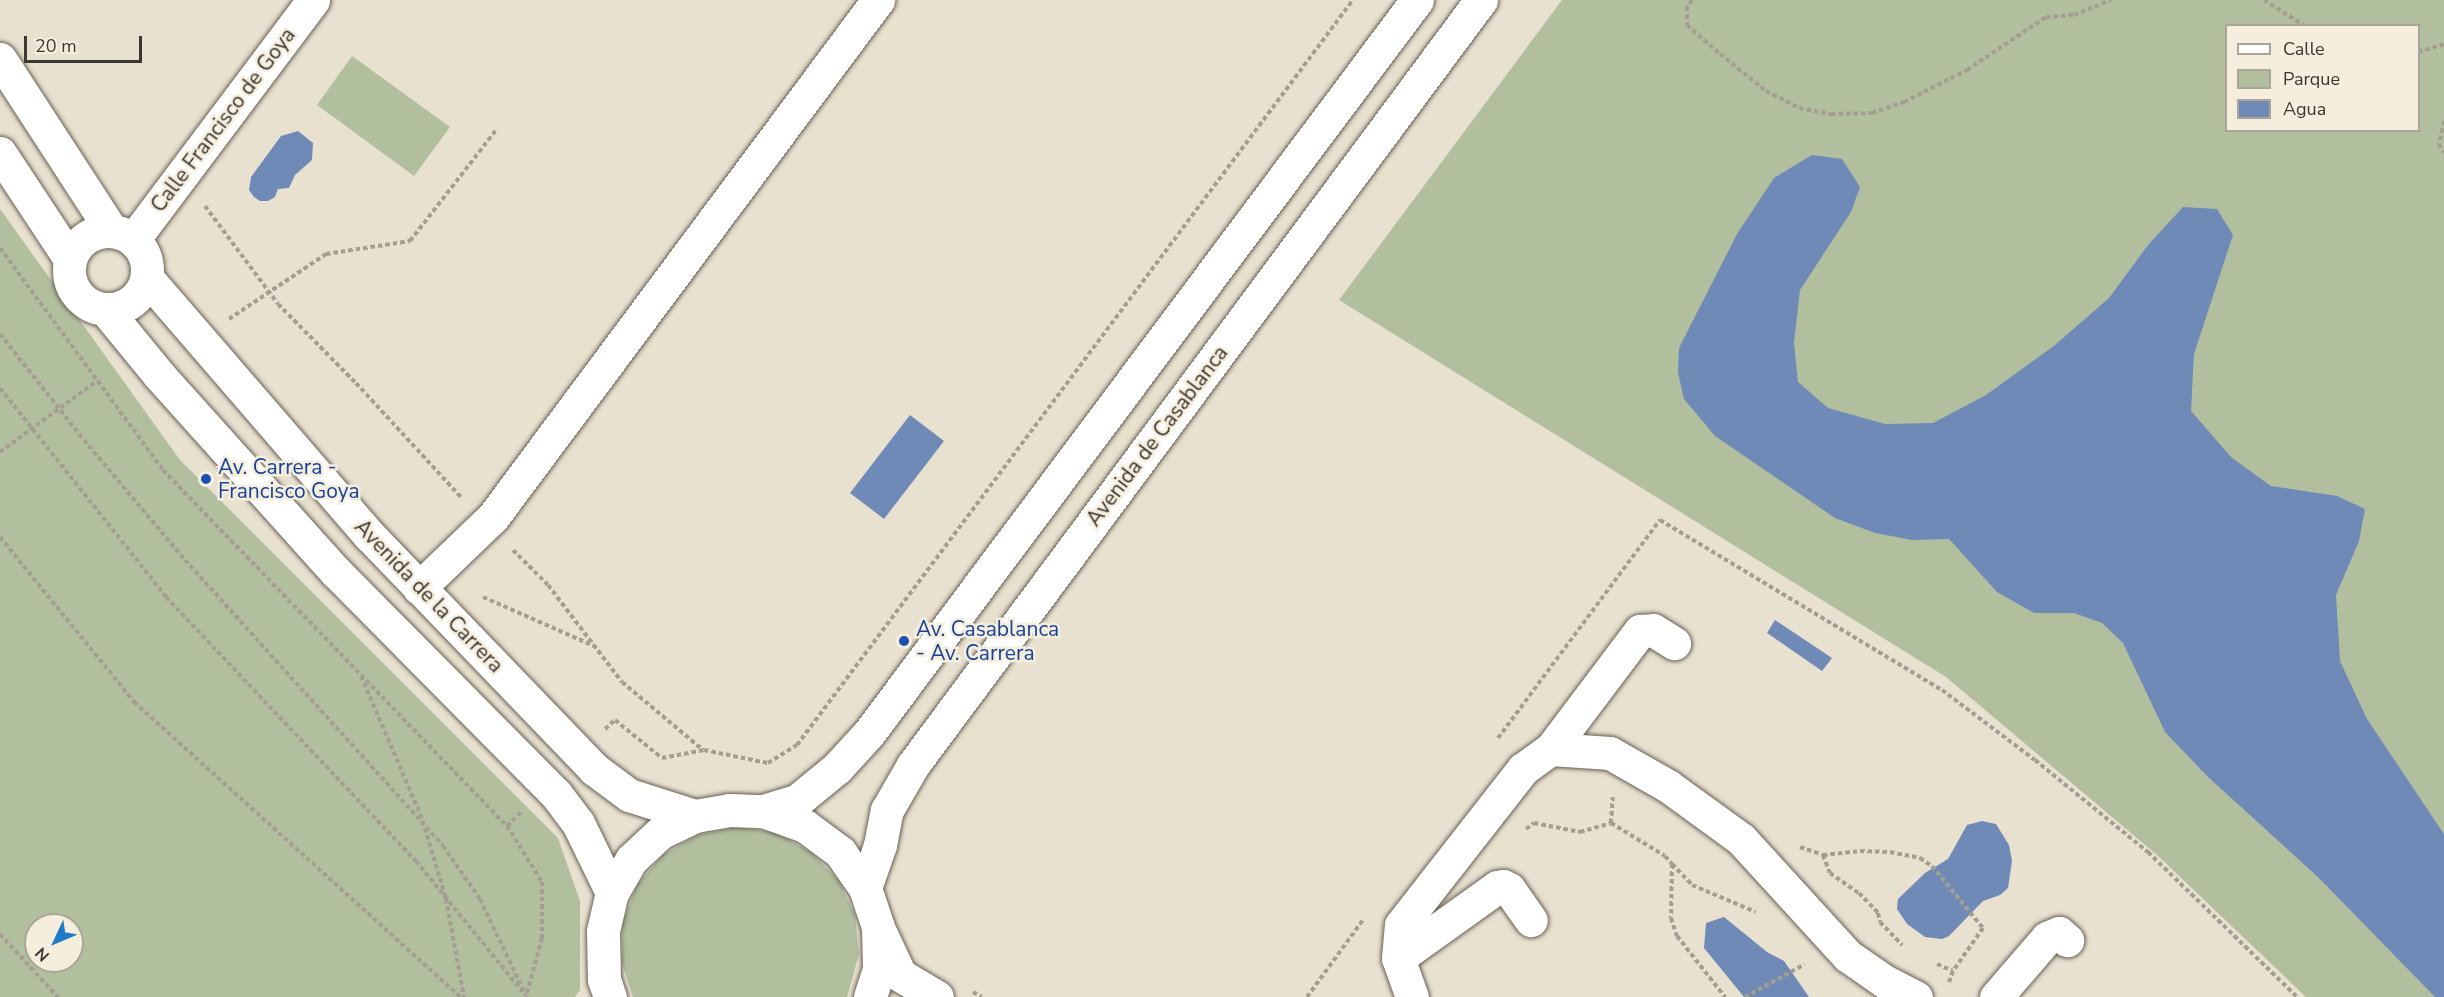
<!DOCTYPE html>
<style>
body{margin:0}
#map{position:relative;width:2444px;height:997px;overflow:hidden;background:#e9e1d0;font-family:"Nunito Sans",sans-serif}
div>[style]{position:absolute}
.green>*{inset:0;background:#b1bf9f}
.water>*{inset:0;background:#6f8ab7}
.path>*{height:4px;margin-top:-2px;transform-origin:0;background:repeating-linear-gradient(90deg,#a49e91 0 4.5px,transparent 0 7.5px)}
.roads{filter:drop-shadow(0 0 2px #676052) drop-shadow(0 0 2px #676052)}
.minor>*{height:33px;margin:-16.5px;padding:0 16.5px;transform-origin:16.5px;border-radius:16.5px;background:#fff}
.minor>.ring{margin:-16.5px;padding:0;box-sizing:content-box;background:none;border:33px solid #fff;border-radius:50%}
.dots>*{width:16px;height:16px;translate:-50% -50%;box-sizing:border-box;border:3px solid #f6eedd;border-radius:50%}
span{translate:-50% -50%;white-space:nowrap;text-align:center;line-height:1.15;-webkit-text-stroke:5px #f6eedd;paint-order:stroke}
.street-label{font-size:21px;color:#3b3731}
.transit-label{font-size:21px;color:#164399}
.left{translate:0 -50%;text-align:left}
.legend{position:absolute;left:2225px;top:24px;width:195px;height:108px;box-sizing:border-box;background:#f6eedd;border:2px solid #aba598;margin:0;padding:8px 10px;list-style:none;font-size:18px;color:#3b3731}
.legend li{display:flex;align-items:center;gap:12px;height:30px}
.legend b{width:30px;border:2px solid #aba598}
.north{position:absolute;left:24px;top:913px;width:60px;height:60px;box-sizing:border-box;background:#f6eedd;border:2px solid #aba598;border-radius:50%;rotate:226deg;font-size:16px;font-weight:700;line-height:24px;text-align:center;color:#3b3731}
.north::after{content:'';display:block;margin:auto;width:21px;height:27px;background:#217ac8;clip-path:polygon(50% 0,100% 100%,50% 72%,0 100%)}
.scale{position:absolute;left:24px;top:36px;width:118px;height:27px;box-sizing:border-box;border:3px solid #3b3731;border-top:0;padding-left:8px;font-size:18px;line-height:21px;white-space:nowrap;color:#3b3731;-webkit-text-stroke:4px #f6eedd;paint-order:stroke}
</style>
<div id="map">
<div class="green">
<i style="clip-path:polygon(evenodd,1562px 0,2444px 0,2444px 997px,2306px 997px,2157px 855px,1946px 677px,1339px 300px,1562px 0,2226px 26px,2418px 26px,2418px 130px,2226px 130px,2226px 26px)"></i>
<i style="clip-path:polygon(352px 56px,450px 127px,414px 176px,317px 105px)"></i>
<i style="clip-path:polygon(evenodd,0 209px,180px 460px,558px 838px,580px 901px,580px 990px,575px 997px,0 997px,0 209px,36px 925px,72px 925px,72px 961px,36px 961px,36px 925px)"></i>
<i style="clip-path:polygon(738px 827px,777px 833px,812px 853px,839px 881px,855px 915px,859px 954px,847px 997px,633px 997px,622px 963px,623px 922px,637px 885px,663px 855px,698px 835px)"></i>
</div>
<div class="water">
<i style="clip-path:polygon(298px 131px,313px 143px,312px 160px,295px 175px,289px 188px,278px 189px,275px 197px,268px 201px,260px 201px,254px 197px,249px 190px,251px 177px,281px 136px)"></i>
<i style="clip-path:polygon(1812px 155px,1842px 159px,1860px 187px,1851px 212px,1800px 290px,1794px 343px,1798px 382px,1828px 408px,1885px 424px,1933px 423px,1986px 395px,2055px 345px,2109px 298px,2148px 245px,2183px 207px,2217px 209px,2233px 235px,2194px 354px,2191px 411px,2232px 458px,2271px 486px,2337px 496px,2365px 509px,2359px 541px,2336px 595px,2340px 661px,2367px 719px,2444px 834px,2444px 997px,2435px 997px,2319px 878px,2207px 776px,2165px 732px,2123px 643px,2102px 623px,2074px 613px,2034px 613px,1997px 592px,1949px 539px,1912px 540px,1875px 533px,1835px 518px,1715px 436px,1684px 399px,1678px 373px,1679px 348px,1737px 234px,1774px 178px)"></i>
<i style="clip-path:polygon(910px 415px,944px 441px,884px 519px,850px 493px)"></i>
<i style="clip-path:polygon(1775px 620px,1832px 658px,1822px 671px,1767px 633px)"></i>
<i style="clip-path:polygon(1982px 821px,1996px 824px,2009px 845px,2012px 861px,2008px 888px,2000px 895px,1983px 901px,1949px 936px,1942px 939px,1925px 937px,1907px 924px,1897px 909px,1898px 899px,1925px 873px,1948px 859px,1967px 825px)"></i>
<i style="clip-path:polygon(1724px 917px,1767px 952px,1784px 961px,1809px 997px,1744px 997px,1704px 948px,1706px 923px)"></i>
</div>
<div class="path">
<i style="left:1692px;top:0;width:9px;rotate:126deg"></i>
<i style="left:1687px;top:7px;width:18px;rotate:90deg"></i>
<i style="left:1687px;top:25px;width:44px;rotate:41.3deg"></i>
<i style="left:1720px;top:54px;width:59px;rotate:38.8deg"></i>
<i style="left:1766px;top:91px;width:37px;rotate:27deg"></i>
<i style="left:1799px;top:108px;width:33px;rotate:11deg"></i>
<i style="left:1831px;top:114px;width:41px;rotate:-1.4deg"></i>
<i style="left:1872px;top:113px;width:34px;rotate:-19deg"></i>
<i style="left:1904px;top:102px;width:71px;rotate:-26.9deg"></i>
<i style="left:1967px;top:70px;width:95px;rotate:-33.9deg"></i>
<i style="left:2046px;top:17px;width:28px;rotate:-4deg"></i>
<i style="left:2074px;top:15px;width:40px;rotate:-22deg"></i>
<i style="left:2264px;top:0;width:49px;rotate:32.4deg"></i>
<i style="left:2418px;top:52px;width:27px;rotate:-17deg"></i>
<i style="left:2444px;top:121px;width:24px;rotate:102deg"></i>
<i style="left:2439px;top:144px;width:10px;rotate:61deg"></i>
<i style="left:205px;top:206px;width:122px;rotate:53.3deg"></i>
<i style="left:278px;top:304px;width:111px;rotate:45.4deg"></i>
<i style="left:356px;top:383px;width:155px;rotate:47.4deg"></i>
<i style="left:0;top:248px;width:275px;rotate:53.7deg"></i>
<i style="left:163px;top:470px;width:495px;rotate:46deg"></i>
<i style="left:507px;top:826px;width:66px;rotate:58deg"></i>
<i style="left:542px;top:882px;width:56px;rotate:90deg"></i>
<i style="left:542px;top:938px;width:61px;rotate:105.2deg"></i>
<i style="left:229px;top:319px;width:117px;rotate:-33.8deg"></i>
<i style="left:326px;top:254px;width:85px;rotate:-8.8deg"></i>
<i style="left:410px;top:241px;width:140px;rotate:-52.2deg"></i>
<i style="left:0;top:334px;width:135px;rotate:51.6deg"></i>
<i style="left:84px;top:440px;width:157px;rotate:49.9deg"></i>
<i style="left:185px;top:560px;width:385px;rotate:47.9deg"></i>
<i style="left:443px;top:846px;width:65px;rotate:55.1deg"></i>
<i style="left:480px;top:899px;width:107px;rotate:64.6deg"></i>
<i style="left:0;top:388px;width:267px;rotate:51.5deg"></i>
<i style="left:166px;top:597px;width:364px;rotate:46.6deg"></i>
<i style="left:416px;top:861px;width:168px;rotate:50.8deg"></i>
<i style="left:0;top:452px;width:120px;rotate:-36.2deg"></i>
<i style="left:0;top:537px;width:213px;rotate:50.9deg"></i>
<i style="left:134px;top:702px;width:440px;rotate:42.1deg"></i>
<i style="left:513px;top:550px;width:49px;rotate:45deg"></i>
<i style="left:548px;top:585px;width:122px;rotate:52.7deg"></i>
<i style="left:622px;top:682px;width:106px;rotate:40deg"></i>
<i style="left:483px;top:597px;width:121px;rotate:23.8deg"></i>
<i style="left:361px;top:676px;width:158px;rotate:66.8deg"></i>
<i style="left:605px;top:729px;width:13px;rotate:-42deg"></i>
<i style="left:615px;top:720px;width:60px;rotate:39deg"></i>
<i style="left:662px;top:758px;width:43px;rotate:-10.8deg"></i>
<i style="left:704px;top:750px;width:65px;rotate:11.5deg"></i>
<i style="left:768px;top:763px;width:34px;rotate:-32deg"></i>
<i style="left:797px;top:745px;width:930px;rotate:-53.27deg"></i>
<i style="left:1498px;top:738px;width:272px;rotate:-53.4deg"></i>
<i style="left:1660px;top:520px;width:329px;rotate:31.1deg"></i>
<i style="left:1942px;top:690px;width:116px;rotate:37deg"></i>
<i style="left:2035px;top:760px;width:146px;rotate:39.2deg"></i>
<i style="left:2148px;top:852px;width:208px;rotate:44.2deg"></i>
<i style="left:1611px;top:823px;width:26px;rotate:-86deg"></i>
<i style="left:507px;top:826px;width:20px;rotate:-45deg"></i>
<i style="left:425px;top:828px;width:74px;rotate:73.5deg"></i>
<i style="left:446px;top:899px;width:100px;rotate:79.6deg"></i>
<i style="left:1526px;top:829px;width:10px;rotate:-37deg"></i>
<i style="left:1534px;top:823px;width:47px;rotate:11.1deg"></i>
<i style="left:1580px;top:832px;width:32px;rotate:-16deg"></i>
<i style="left:1611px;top:823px;width:63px;rotate:31.4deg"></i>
<i style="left:1665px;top:856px;width:11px;rotate:49deg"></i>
<i style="left:1672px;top:864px;width:54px;rotate:91.1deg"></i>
<i style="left:1671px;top:918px;width:19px;rotate:72deg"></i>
<i style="left:1677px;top:936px;width:78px;rotate:51.8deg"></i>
<i style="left:1800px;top:847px;width:24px;rotate:19deg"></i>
<i style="left:1823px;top:855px;width:37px;rotate:-6deg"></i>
<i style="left:1860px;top:851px;width:30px;rotate:2deg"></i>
<i style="left:1890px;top:852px;width:31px;rotate:11deg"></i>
<i style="left:1920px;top:858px;width:14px;rotate:34deg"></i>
<i style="left:1932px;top:866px;width:80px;rotate:50.6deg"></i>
<i style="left:1983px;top:928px;width:52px;rotate:124.9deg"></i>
<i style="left:1953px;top:971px;width:12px;rotate:110deg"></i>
<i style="left:1823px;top:855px;width:19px;rotate:69deg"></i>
<i style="left:1830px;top:873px;width:35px;rotate:35deg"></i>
<i style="left:1859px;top:893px;width:28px;rotate:46deg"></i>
<i style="left:1878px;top:913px;width:9px;rotate:77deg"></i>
<i style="left:1880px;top:922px;width:32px;rotate:46deg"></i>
<i style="left:1672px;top:864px;width:29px;rotate:46deg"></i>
<i style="left:1692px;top:885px;width:69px;rotate:22.9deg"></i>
<i style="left:0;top:934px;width:86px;rotate:47.4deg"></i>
<i style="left:1937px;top:964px;width:17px;rotate:24deg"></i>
<i style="left:973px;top:992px;width:10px;rotate:29deg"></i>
<i style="left:1307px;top:997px;width:95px;rotate:-54deg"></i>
<i style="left:1745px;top:997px;width:68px;rotate:-28.8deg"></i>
</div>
<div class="roads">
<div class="minor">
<i style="left:0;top:59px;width:204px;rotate:57deg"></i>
<i style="left:0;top:153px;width:127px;rotate:56.6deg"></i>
<i class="ring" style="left:69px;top:231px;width:45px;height:45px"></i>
<i style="left:133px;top:240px;width:300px;rotate:-53.1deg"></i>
<i style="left:147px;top:278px;width:341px;rotate:49.2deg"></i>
<i style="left:370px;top:536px;width:323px;rotate:46.1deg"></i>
<i style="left:594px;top:769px;width:44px;rotate:36.6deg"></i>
<i style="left:629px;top:795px;width:69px;rotate:17.7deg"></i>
<i style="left:105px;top:309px;width:85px;rotate:50.7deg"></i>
<i style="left:159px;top:375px;width:265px;rotate:48.1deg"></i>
<i style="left:336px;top:572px;width:313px;rotate:45.3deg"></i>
<i style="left:556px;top:794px;width:36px;rotate:53deg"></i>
<i style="left:578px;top:823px;width:78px;rotate:64.1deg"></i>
<i style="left:419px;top:588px;width:103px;rotate:-43.8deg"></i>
<i style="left:493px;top:517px;width:645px;rotate:-53.33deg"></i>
<i style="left:1551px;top:749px;width:148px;rotate:-53deg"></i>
<i style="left:1640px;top:631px;width:13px;rotate:-4deg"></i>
<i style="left:1653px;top:630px;width:25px;rotate:32deg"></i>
<i style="left:763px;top:811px;width:37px;rotate:-17deg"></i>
<i style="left:798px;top:800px;width:50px;rotate:-39.4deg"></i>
<i style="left:837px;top:768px;width:47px;rotate:-47.6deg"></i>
<i style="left:869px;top:733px;width:915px;rotate:-53.22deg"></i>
<i style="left:865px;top:888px;width:46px;rotate:-70.8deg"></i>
<i style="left:880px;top:845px;width:36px;rotate:-79deg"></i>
<i style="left:887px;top:810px;width:52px;rotate:-60deg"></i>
<i style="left:913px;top:765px;width:953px;rotate:-53.41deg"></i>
<i style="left:881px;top:934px;width:45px;rotate:65.1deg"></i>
<i style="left:900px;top:975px;width:43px;rotate:30.7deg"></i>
<i style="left:1398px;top:958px;width:122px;rotate:-35.6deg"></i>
<i style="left:1497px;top:887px;width:6px;rotate:-9deg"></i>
<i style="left:1503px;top:886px;width:7px;rotate:27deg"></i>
<i style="left:1509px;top:889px;width:38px;rotate:55deg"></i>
<i style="left:610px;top:997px;width:18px;rotate:-109deg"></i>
<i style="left:604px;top:980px;width:49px;rotate:-91.2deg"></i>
<i style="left:603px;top:931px;width:39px;rotate:-77deg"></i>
<i style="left:612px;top:893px;width:39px;rotate:-60deg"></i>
<i style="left:632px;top:859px;width:38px;rotate:-43deg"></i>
<i style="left:660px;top:833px;width:39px;rotate:-26deg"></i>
<i style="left:695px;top:816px;width:35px;rotate:-10deg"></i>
<i style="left:729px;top:810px;width:34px;rotate:2deg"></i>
<i style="left:763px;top:811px;width:45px;rotate:19.7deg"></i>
<i style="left:805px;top:826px;width:44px;rotate:36.6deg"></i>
<i style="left:840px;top:852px;width:44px;rotate:55.2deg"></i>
<i style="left:865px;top:888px;width:41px;rotate:71.6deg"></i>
<i style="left:878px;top:927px;width:42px;rotate:88.6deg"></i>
<i style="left:879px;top:969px;width:29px;rotate:108deg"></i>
<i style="left:1412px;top:997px;width:41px;rotate:-109.7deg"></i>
<i style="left:1398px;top:958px;width:33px;rotate:-85deg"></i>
<i style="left:1401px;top:925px;width:198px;rotate:-52deg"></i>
<i style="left:1523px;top:769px;width:34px;rotate:-36deg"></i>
<i style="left:1551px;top:749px;width:59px;rotate:3.9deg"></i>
<i style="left:1610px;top:753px;width:67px;rotate:29.6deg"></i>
<i style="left:1668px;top:786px;width:90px;rotate:36deg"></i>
<i style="left:1741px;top:839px;width:159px;rotate:47.6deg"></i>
<i style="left:1848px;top:956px;width:44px;rotate:34.8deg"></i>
<i style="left:1884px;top:981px;width:36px;rotate:27deg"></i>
<i style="left:1996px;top:997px;width:78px;rotate:-49.2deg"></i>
<i style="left:2047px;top:938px;width:13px;rotate:-23deg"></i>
<i style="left:2059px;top:933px;width:11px;rotate:41deg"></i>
</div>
</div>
<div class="dots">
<i style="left:206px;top:479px;background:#1a4fb4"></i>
<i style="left:904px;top:641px;background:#1a4fb4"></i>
</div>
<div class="street-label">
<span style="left:223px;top:120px;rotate:-53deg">Calle Francisco de Goya</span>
<span style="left:1157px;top:436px;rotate:-53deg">Avenida de Casablanca</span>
<span style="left:429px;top:596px;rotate:46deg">Avenida de la Carrera</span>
</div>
<div class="transit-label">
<span class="left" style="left:218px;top:479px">Av. Carrera -<br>Francisco Goya</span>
<span class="left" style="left:916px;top:641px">Av. Casablanca<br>- Av. Carrera</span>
</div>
<ul class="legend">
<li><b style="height:8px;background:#fff"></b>Calle</li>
<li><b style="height:16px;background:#b1bf9f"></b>Parque</li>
<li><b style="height:16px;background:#6f8ab7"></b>Agua</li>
</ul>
<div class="north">N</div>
<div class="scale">20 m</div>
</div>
